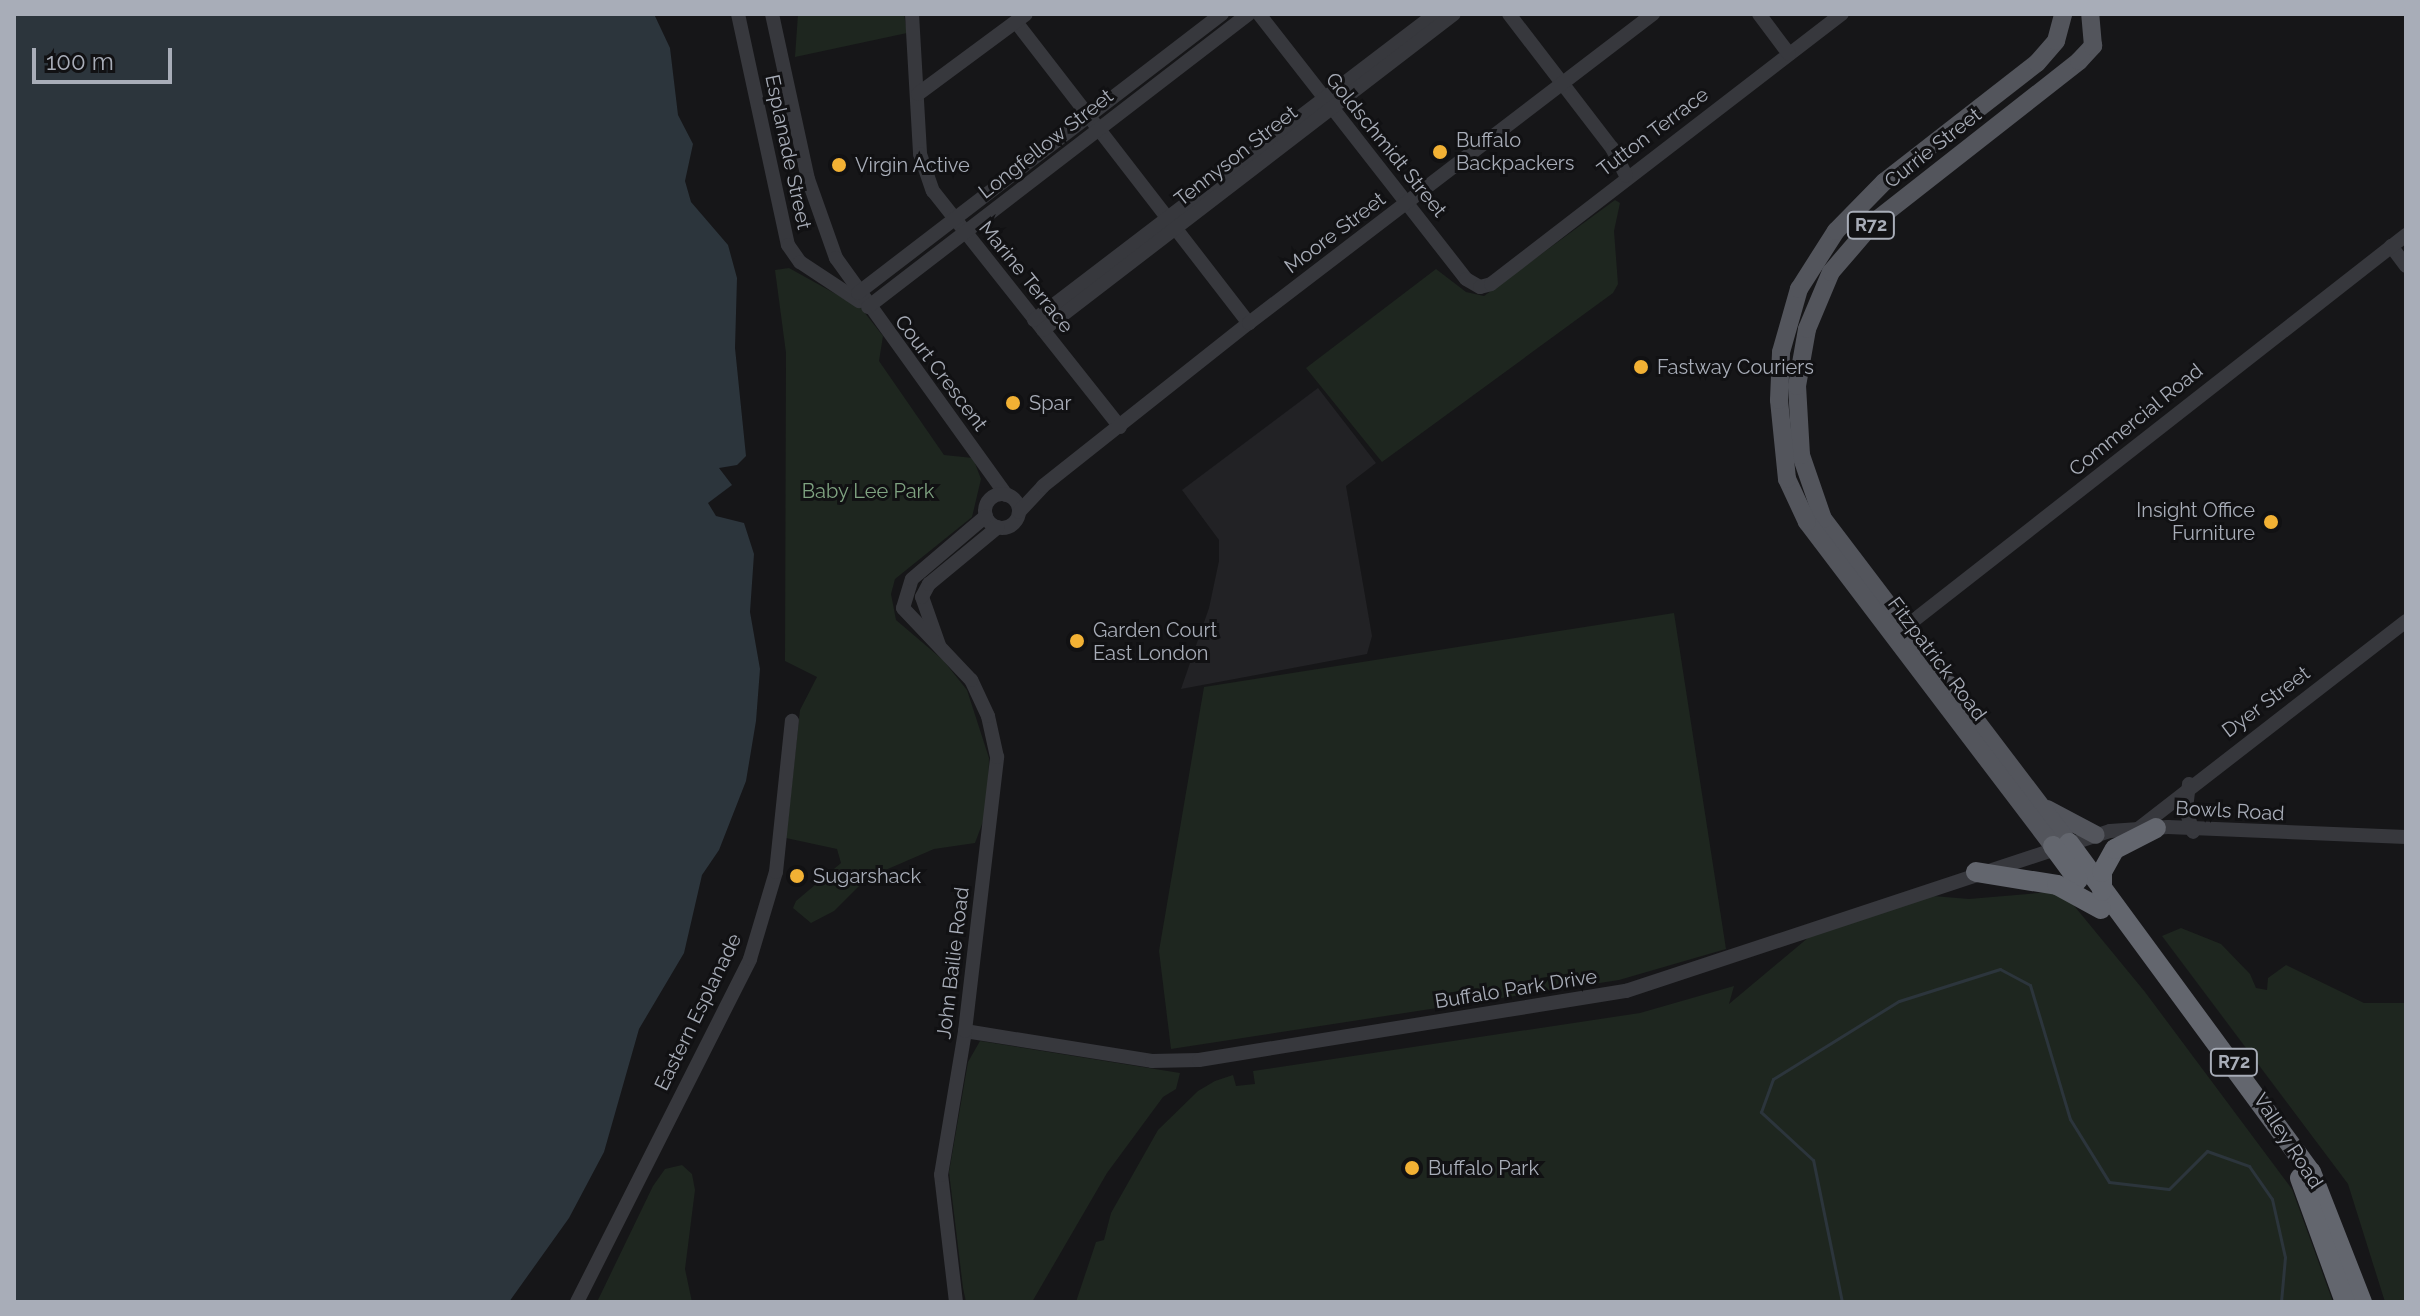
<!DOCTYPE html>
<style>
body{margin:0}
#map{position:relative;width:2420px;height:1316px;overflow:hidden;background:#161618;font-family:Raleway,sans-serif}
div>[style]{position:absolute}
.built>*{inset:0;background:#222225}
.green>*{inset:0;background:#1e261f}
.water>*{inset:0;background:#2c353c}
.stream>*{height:3px;margin:-1.5px;padding:0 1.5px;transform-origin:1.5px;border-radius:1.5px;background:#2c353c}
.minor>*{height:14px;margin:-7px;padding:0 7px;transform-origin:7px;border-radius:7px;background:#37383d}
.minor>.ring{margin:-7px;padding:0;box-sizing:content-box;background:none;border:14px solid #37383d;border-radius:50%}
.major>*{height:18px;margin:-9px;padding:0 9px;transform-origin:9px;border-radius:9px;background:#53555c}
.highway>*{height:20px;margin:-10px;padding:0 10px;transform-origin:10px;border-radius:10px;background:#63666e}
.dots>*{width:22px;height:22px;translate:-50% -50%;box-sizing:border-box;border:4px solid #111113;border-radius:50%}
span{translate:-50% -50%;white-space:nowrap;text-align:center;line-height:1.15;-webkit-text-stroke:6px #111113;paint-order:stroke}
.shield-label span{padding:2px 6px;background:#111113;border:2px solid;border-radius:6px;-webkit-text-stroke-width:0}
.shield-label{font-size:18px;color:#a8adb8;font-weight:700}
.street-label{font-size:20px;color:#a8adb8}
.poi-label{font-size:20px;color:#a8adb8}
.left{translate:0 -50%;text-align:left}
.right{translate:-100% -50%;text-align:right}
.park-label{font-size:20px;color:#7fa381}
.frame{position:absolute;inset:0;border:16px solid #a8adb8;pointer-events:none}
.scale{position:absolute;left:32px;top:48px;width:140px;height:36px;box-sizing:border-box;border:4px solid #a8adb8;border-top:0;padding-left:10px;font-size:24px;line-height:28px;white-space:nowrap;color:#a8adb8;-webkit-text-stroke:6px #111113;paint-order:stroke}
</style>
<div id="map">
<div class="built">
<i style="clip-path:polygon(1318px 388px,1376px 463px,1346px 486px,1372px 636px,1367px 654px,1181px 689px,1209px 608px,1219px 561px,1219px 540px,1182px 490px)"></i>
</div>
<div class="green">
<i style="clip-path:polygon(798px 14px,904px 14px,907px 33px,795px 57px)"></i>
<i style="clip-path:polygon(1615px 200px,1620px 203px,1614px 231px,1618px 284px,1613px 293px,1382px 462px,1306px 368px,1436px 269px,1466px 292px,1484px 296px)"></i>
<i style="clip-path:polygon(789px 268px,861px 308px,883px 336px,879px 361px,944px 455px,973px 458px,981px 479px,972px 517px,895px 579px,891px 594px,896px 620px,943px 660px,967px 690px,989px 758px,988px 807px,981px 827px,975px 843px,934px 849px,867px 878px,834px 911px,811px 923px,793px 908px,796px 901px,841px 863px,837px 849px,786px 838px,800px 710px,817px 677px,785px 661px,786px 353px,775px 270px)"></i>
<i style="clip-path:polygon(1674px 613px,1726px 949px,1619px 980px,1171px 1049px,1159px 951px,1204px 687px)"></i>
<i style="clip-path:polygon(2062px 891px,2145px 992px,2292px 1189px,2333px 1302px,1076px 1302px,1096px 1242px,1104px 1240px,1111px 1213px,1158px 1130px,1198px 1091px,1215px 1081px,1233px 1075px,1236px 1086px,1255px 1084px,1253px 1071px,1640px 1013px,1734px 986px,1729px 1004px,1809px 937px,1933px 896px,1969px 899px)"></i>
<i style="clip-path:polygon(2181px 928px,2221px 944px,2250px 974px,2256px 988px,2267px 990px,2268px 978px,2286px 965px,2364px 1003px,2406px 1003px,2406px 1302px,2385px 1302px,2348px 1184px,2162px 936px)"></i>
<i style="clip-path:polygon(980px 1041px,1180px 1073px,1176px 1089px,1163px 1097px,1107px 1173px,1032px 1302px,966px 1302px,963px 1288px,949px 1172px,968px 1062px)"></i>
<i style="clip-path:polygon(682px 1165px,692px 1174px,695px 1190px,685px 1269px,692px 1302px,597px 1302px,653px 1186px,665px 1169px)"></i>
</div>
<div class="water">
<i style="clip-path:polygon(14px 14px,654px 14px,670px 48px,678px 115px,693px 144px,685px 181px,691px 202px,728px 245px,737px 278px,735px 348px,746px 456px,737px 465px,719px 468px,732px 485px,708px 503px,716px 516px,744px 523px,754px 554px,750px 612px,760px 669px,756px 721px,746px 781px,719px 850px,702px 875px,684px 953px,639px 1029px,604px 1152px,569px 1218px,509px 1302px,14px 1302px)"></i>
</div>
<div class="stream">
<i style="left:1842px;top:1302px;width:145px;rotate:-101.5deg"></i>
<i style="left:1813px;top:1160px;width:71px;rotate:-137.3deg"></i>
<i style="left:1761px;top:1112px;width:35px;rotate:-70deg"></i>
<i style="left:1773px;top:1079px;width:148px;rotate:-31.8deg"></i>
<i style="left:1899px;top:1001px;width:106px;rotate:-17.6deg"></i>
<i style="left:2000px;top:969px;width:34px;rotate:28deg"></i>
<i style="left:2030px;top:985px;width:140px;rotate:73.4deg"></i>
<i style="left:2070px;top:1119px;width:74px;rotate:58.2deg"></i>
<i style="left:2109px;top:1182px;width:60px;rotate:6.7deg"></i>
<i style="left:2169px;top:1189px;width:54px;rotate:-45deg"></i>
<i style="left:2207px;top:1151px;width:45px;rotate:19.7deg"></i>
<i style="left:2249px;top:1166px;width:40px;rotate:55.1deg"></i>
<i style="left:2272px;top:1199px;width:59px;rotate:77.4deg"></i>
<i style="left:2285px;top:1257px;width:45px;rotate:95.1deg"></i>
</div>
<div class="minor">
<i style="left:738px;top:14px;width:236px;rotate:77.8deg"></i>
<i style="left:788px;top:245px;width:21px;rotate:55deg"></i>
<i style="left:800px;top:262px;width:71px;rotate:33.5deg"></i>
<i style="left:772px;top:14px;width:169px;rotate:77.7deg"></i>
<i style="left:808px;top:179px;width:84px;rotate:70.5deg"></i>
<i style="left:836px;top:258px;width:292px;rotate:54.3deg"></i>
<i style="left:912px;top:14px;width:140px;rotate:86.7deg"></i>
<i style="left:920px;top:154px;width:39px;rotate:71deg"></i>
<i style="left:933px;top:191px;width:301px;rotate:51.6deg"></i>
<i style="left:1259px;top:14px;width:336px;rotate:52deg"></i>
<i style="left:1466px;top:279px;width:16px;rotate:30deg"></i>
<i style="left:1480px;top:287px;width:11px;rotate:-15deg"></i>
<i style="left:1491px;top:284px;width:443px;rotate:-37.6deg"></i>
<i style="left:1509px;top:14px;width:169px;rotate:52.5deg"></i>
<i style="left:1612px;top:148px;width:31px;rotate:63deg"></i>
<i style="left:1759px;top:14px;width:50px;rotate:53.1deg"></i>
<i style="left:1016px;top:22px;width:381px;rotate:52.3deg"></i>
<i style="left:918px;top:94px;width:134px;rotate:-36.5deg"></i>
<i style="left:2391px;top:246px;width:25px;rotate:53deg"></i>
<i style="left:858px;top:293px;width:459px;rotate:-37.5deg"></i>
<i style="left:868px;top:307px;width:480px;rotate:-37.6deg"></i>
<i style="left:1034px;top:320px;width:504px;rotate:-37.35deg"></i>
<i style="left:1043px;top:330px;width:518px;rotate:-37.56deg"></i>
<i class="ring" style="left:985px;top:494px;width:20px;height:20px"></i>
<i style="left:1019px;top:512px;width:35px;rotate:-47deg"></i>
<i style="left:1043px;top:486px;width:263px;rotate:-38.4deg"></i>
<i style="left:1249px;top:323px;width:509px;rotate:-37.41deg"></i>
<i style="left:1899px;top:632px;width:644px;rotate:-38.06deg"></i>
<i style="left:939px;top:645px;width:51px;rotate:-109.5deg"></i>
<i style="left:922px;top:597px;width:15px;rotate:-62deg"></i>
<i style="left:929px;top:584px;width:89px;rotate:-39.6deg"></i>
<i style="left:2189px;top:784px;width:26px;rotate:97deg"></i>
<i style="left:2186px;top:810px;width:23px;rotate:72deg"></i>
<i style="left:2138px;top:829px;width:339px;rotate:-37.8deg"></i>
<i style="left:965px;top:1031px;width:189px;rotate:9.1deg"></i>
<i style="left:1152px;top:1061px;width:47px;rotate:-1.2deg"></i>
<i style="left:1199px;top:1060px;width:433px;rotate:-9.2deg"></i>
<i style="left:1626px;top:991px;width:510px;rotate:-18.29deg"></i>
<i style="left:2110px;top:831px;width:58px;rotate:-3.9deg"></i>
<i style="left:2168px;top:827px;width:238px;rotate:2.4deg"></i>
<i style="left:577px;top:1302px;width:384px;rotate:-63.2deg"></i>
<i style="left:750px;top:959px;width:91px;rotate:-73.4deg"></i>
<i style="left:776px;top:872px;width:152px;rotate:-84deg"></i>
<i style="left:956px;top:1302px;width:128px;rotate:-96.7deg"></i>
<i style="left:941px;top:1175px;width:146px;rotate:-80.5deg"></i>
<i style="left:965px;top:1031px;width:276px;rotate:-83.3deg"></i>
<i style="left:997px;top:757px;width:42px;rotate:-102.4deg"></i>
<i style="left:988px;top:716px;width:40px;rotate:-115deg"></i>
<i style="left:971px;top:680px;width:99px;rotate:-133.4deg"></i>
<i style="left:903px;top:608px;width:30px;rotate:-73deg"></i>
<i style="left:912px;top:579px;width:97px;rotate:-40.4deg"></i>
</div>
<div class="major">
<i style="left:2047px;top:809px;width:55px;rotate:28deg"></i>
<i style="left:2069px;top:843px;width:407px;rotate:-127.2deg"></i>
<i style="left:1823px;top:519px;width:68px;rotate:-109deg"></i>
<i style="left:1801px;top:455px;width:69px;rotate:-93.3deg"></i>
<i style="left:1797px;top:386px;width:58px;rotate:-80deg"></i>
<i style="left:1807px;top:329px;width:62px;rotate:-67.2deg"></i>
<i style="left:1831px;top:272px;width:66px;rotate:-49.3deg"></i>
<i style="left:1874px;top:222px;width:261px;rotate:-38.1deg"></i>
<i style="left:2079px;top:61px;width:21px;rotate:-47deg"></i>
<i style="left:2093px;top:46px;width:32px;rotate:-95deg"></i>
<i style="left:2053px;top:846px;width:407px;rotate:-127.2deg"></i>
<i style="left:1807px;top:522px;width:47px;rotate:-114.9deg"></i>
<i style="left:1787px;top:479px;width:79px;rotate:-95.8deg"></i>
<i style="left:1779px;top:400px;width:48px;rotate:-87.6deg"></i>
<i style="left:1781px;top:352px;width:66px;rotate:-74.1deg"></i>
<i style="left:1799px;top:289px;width:69px;rotate:-57.5deg"></i>
<i style="left:1836px;top:231px;width:69px;rotate:-45.6deg"></i>
<i style="left:1884px;top:182px;width:194px;rotate:-37.9deg"></i>
<i style="left:2037px;top:63px;width:29px;rotate:-49deg"></i>
<i style="left:2056px;top:41px;width:28px;rotate:-75deg"></i>
</div>
<div class="highway">
<i style="left:2069px;top:843px;width:408px;rotate:53.7deg"></i>
<i style="left:2311px;top:1172px;width:140px;rotate:68.6deg"></i>
<i style="left:2053px;top:846px;width:42px;rotate:53.7deg"></i>
<i style="left:1976px;top:872px;width:82px;rotate:9.1deg"></i>
<i style="left:2057px;top:885px;width:50px;rotate:28.6deg"></i>
<i style="left:2102px;top:891px;width:19px;rotate:-90deg"></i>
<i style="left:2102px;top:872px;width:26px;rotate:-61deg"></i>
<i style="left:2115px;top:849px;width:46px;rotate:-27.1deg"></i>
<i style="left:2300px;top:1178px;width:132px;rotate:70.1deg"></i>
</div>
<div class="dots">
<i style="left:1440px;top:152px;background:#f2b134"></i>
<i style="left:839px;top:165px;background:#f2b134"></i>
<i style="left:1641px;top:367px;background:#f2b134"></i>
<i style="left:1013px;top:403px;background:#f2b134"></i>
<i style="left:2271px;top:522px;background:#f2b134"></i>
<i style="left:1077px;top:641px;background:#f2b134"></i>
<i style="left:797px;top:876px;background:#f2b134"></i>
<i style="left:1412px;top:1168px;background:#f2b134"></i>
</div>
<div class="shield-label">
<span style="left:1871px;top:225px">R72</span>
<span style="left:2234px;top:1062px">R72</span>
</div>
<div class="street-label">
<span style="left:1653px;top:132px;rotate:-37deg">Tutton Terrace</span>
<span style="left:1046px;top:144px;rotate:-38deg">Longfellow Street</span>
<span style="left:1386px;top:145px;rotate:51deg">Goldschmidt Street</span>
<span style="left:1933px;top:148px;rotate:-38deg">Currie Street</span>
<span style="left:788px;top:152px;rotate:78deg">Esplanade Street</span>
<span style="left:1236px;top:156px;rotate:-38deg">Tennyson Street</span>
<span style="left:1335px;top:233px;rotate:-37deg">Moore Street</span>
<span style="left:1026px;top:277px;rotate:51deg">Marine Terrace</span>
<span style="left:941px;top:373px;rotate:53deg">Court Crescent</span>
<span style="left:2136px;top:420px;rotate:-39deg">Commercial Road</span>
<span style="left:1937px;top:659px;rotate:53deg">Fitzpatrick Road</span>
<span style="left:2266px;top:702px;rotate:-37deg">Dyer Street</span>
<span style="left:2230px;top:811px;rotate:3deg">Bowls Road</span>
<span style="left:953px;top:963px;rotate:-83deg">John Bailie Road</span>
<span style="left:1516px;top:989px;rotate:-9deg">Buffalo Park Drive</span>
<span style="left:698px;top:1012px;rotate:-64deg">Eastern Esplanade</span>
<span style="left:2288px;top:1141px;rotate:57deg">Valley Road</span>
</div>
<div class="poi-label">
<span class="left" style="left:1456px;top:152px">Buffalo<br>Backpackers</span>
<span class="left" style="left:855px;top:165px">Virgin Active</span>
<span class="left" style="left:1657px;top:367px">Fastway Couriers</span>
<span class="left" style="left:1029px;top:403px">Spar</span>
<span class="right" style="left:2255px;top:522px">Insight Office<br>Furniture</span>
<span class="left" style="left:1093px;top:642px">Garden Court<br>East London</span>
<span class="left" style="left:813px;top:876px">Sugarshack</span>
<span class="left" style="left:1428px;top:1168px">Buffalo Park</span>
</div>
<div class="park-label">
<span style="left:868px;top:491px">Baby Lee Park</span>
</div>
<div class="frame"></div>
<div class="scale">100 m</div>
</div>
